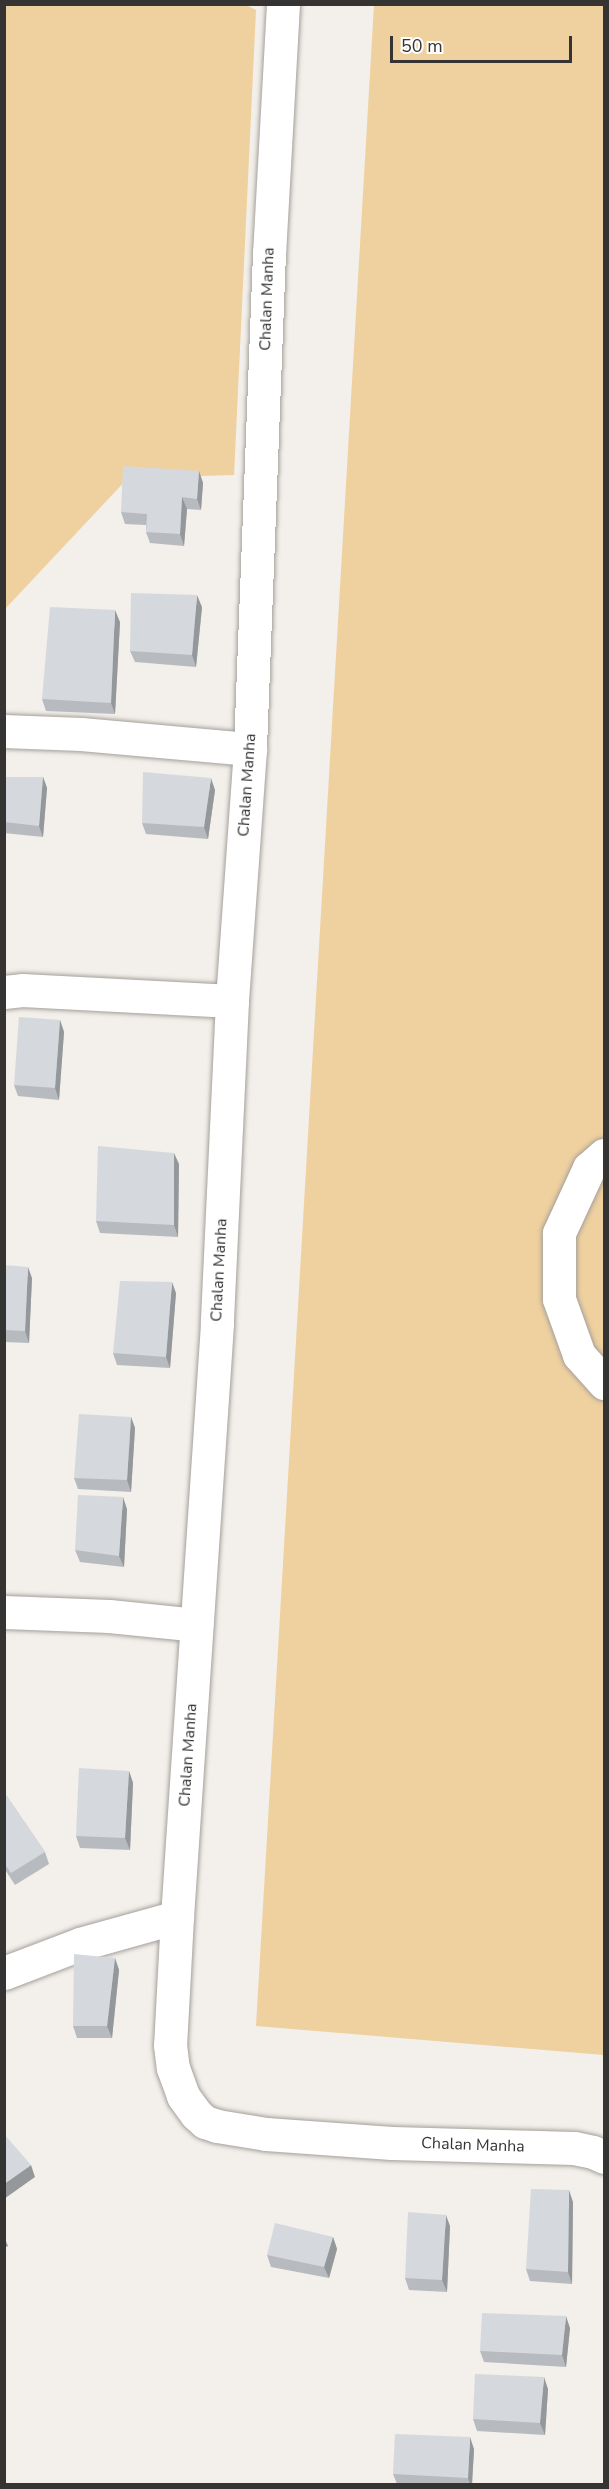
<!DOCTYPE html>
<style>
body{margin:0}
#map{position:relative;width:609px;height:2489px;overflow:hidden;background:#f3efea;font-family:"Nunito Sans",sans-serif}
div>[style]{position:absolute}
.green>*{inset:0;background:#efd09f}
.roads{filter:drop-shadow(0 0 2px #a4a09b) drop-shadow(0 0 2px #a4a09b)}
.minor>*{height:33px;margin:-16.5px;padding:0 16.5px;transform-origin:16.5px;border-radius:16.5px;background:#fff}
.wall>*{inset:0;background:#b7bbbf}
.shaded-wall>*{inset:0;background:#95989b}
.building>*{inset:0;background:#d5d9de}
span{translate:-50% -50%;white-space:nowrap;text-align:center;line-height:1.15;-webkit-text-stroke:6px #fff;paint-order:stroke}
.street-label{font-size:16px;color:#363432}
.frame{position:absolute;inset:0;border:6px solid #363432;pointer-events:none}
.scale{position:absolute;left:390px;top:36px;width:182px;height:27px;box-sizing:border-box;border:3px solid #363432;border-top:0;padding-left:8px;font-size:18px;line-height:21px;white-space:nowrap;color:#363432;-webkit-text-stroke:4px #fff;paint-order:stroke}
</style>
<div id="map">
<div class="green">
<i style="clip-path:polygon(55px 4px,246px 5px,256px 10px,234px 475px,128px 478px,5px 609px,5px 6px)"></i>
<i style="clip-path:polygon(374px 5px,604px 5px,604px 2055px,256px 2026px)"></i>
</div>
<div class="roads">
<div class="minor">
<i style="left:283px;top:4px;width:249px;rotate:93.2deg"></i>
<i style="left:269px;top:253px;width:496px;rotate:92.2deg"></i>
<i style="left:250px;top:749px;width:253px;rotate:94.1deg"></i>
<i style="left:232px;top:1001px;width:323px;rotate:92.7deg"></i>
<i style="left:217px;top:1324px;width:594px;rotate:93.86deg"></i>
<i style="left:177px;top:1917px;width:128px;rotate:93.1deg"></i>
<i style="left:170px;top:2045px;width:23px;rotate:83deg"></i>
<i style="left:173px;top:2068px;width:30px;rotate:70deg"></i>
<i style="left:183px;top:2096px;width:22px;rotate:54deg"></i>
<i style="left:196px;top:2114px;width:12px;rotate:42deg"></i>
<i style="left:205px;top:2122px;width:13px;rotate:18deg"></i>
<i style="left:217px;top:2126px;width:50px;rotate:9.3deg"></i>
<i style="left:266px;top:2134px;width:126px;rotate:4.1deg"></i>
<i style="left:392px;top:2143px;width:182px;rotate:1.6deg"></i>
<i style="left:574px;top:2148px;width:19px;rotate:12deg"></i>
<i style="left:593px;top:2152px;width:12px;rotate:24deg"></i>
<i style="left:4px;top:731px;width:77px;rotate:2.2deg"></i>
<i style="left:81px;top:734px;width:170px;rotate:5.1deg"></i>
<i style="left:4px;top:992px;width:18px;rotate:-6deg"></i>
<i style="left:22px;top:990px;width:210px;rotate:3deg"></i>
<i style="left:604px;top:1155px;width:20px;rotate:139deg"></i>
<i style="left:589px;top:1168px;width:72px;rotate:114.8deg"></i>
<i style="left:559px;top:1233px;width:66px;rotate:90deg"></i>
<i style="left:559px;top:1299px;width:59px;rotate:70.3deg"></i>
<i style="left:579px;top:1355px;width:38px;rotate:48deg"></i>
<i style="left:4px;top:1612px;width:105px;rotate:2.2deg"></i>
<i style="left:109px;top:1616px;width:88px;rotate:5.8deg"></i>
<i style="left:4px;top:1973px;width:81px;rotate:-20.9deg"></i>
<i style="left:80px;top:1944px;width:101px;rotate:-15.6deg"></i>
</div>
</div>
<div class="wall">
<i style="clip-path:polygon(199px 471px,203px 483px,201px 510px,187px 509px,184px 546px,150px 543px,146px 532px,146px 525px,125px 524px,121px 512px)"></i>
<i style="clip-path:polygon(202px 607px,196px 667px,135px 662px,130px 651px)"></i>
<i style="clip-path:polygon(120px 622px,115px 714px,46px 711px,42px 699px)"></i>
<i style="clip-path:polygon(4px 777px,43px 777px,47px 788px,43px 837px,4px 833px)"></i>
<i style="clip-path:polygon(215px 790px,208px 839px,146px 834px,142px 823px)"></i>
<i style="clip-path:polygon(60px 1020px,64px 1032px,59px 1100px,18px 1096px,14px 1085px)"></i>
<i style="clip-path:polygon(179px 1164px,178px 1237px,100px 1233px,96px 1221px)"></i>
<i style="clip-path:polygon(4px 1265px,32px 1278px,29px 1343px,4px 1342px)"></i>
<i style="clip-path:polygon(176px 1293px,170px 1368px,117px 1365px,113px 1353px)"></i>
<i style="clip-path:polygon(131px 1417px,135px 1428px,131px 1492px,78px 1489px,74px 1478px)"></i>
<i style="clip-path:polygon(127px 1509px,124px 1567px,80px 1562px,75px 1550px)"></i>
<i style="clip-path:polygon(129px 1771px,133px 1783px,130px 1850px,80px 1848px,76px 1836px)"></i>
<i style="clip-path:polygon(4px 1792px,45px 1852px,49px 1864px,15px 1885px,4px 1868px)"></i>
<i style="clip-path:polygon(115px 1958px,119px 1970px,112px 2038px,77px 2038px,73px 2026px)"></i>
<i style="clip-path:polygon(573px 2202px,572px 2284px,530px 2281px,526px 2269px)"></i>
<i style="clip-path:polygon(450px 2226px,447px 2292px,409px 2290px,405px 2278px)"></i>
<i style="clip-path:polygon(333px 2237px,337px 2249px,329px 2278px,271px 2267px,267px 2255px)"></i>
<i style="clip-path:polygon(570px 2328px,566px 2367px,484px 2362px,480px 2351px)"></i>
<i style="clip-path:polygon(548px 2389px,545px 2435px,477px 2431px,473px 2419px)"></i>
<i style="clip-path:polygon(474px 2449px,472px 2484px,397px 2484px,393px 2474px)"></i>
</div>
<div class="shaded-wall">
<i style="clip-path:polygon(199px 471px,203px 483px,201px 510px,197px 499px)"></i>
<i style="clip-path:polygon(182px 497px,187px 509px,184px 546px,180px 534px)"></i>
<i style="clip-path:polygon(197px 595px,202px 607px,196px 667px,192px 655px)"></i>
<i style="clip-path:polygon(115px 610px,120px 622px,115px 714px,111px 703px)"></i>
<i style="clip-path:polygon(43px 777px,47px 788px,43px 837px,39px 826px)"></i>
<i style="clip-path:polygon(211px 778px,215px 790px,208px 839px,204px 827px)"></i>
<i style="clip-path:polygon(60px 1020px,64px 1032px,59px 1100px,55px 1088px)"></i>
<i style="clip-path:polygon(174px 1153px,179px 1164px,178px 1237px,174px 1225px)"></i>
<i style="clip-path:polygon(28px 1267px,32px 1278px,29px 1343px,25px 1331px)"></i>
<i style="clip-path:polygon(172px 1282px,176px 1293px,170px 1368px,166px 1357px)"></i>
<i style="clip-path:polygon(131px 1417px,135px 1428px,131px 1492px,127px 1480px)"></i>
<i style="clip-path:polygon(123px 1497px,127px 1509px,124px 1567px,119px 1556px)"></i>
<i style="clip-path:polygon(129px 1771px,133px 1783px,130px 1850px,125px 1838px)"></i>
<i style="clip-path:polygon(115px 1958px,119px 1970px,112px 2038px,107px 2026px)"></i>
<i style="clip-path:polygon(31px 2165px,35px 2177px,4px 2199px,4px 2184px)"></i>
<i style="clip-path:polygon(569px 2190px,573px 2202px,572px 2284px,568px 2272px)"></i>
<i style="clip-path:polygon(446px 2215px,450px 2226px,447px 2292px,442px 2280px)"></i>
<i style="clip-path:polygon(4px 2237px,8px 2246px,4px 2248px)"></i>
<i style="clip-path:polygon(333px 2237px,337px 2249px,329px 2278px,324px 2267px)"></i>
<i style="clip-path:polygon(566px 2316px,570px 2328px,566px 2367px,562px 2355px)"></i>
<i style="clip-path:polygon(544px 2377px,548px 2389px,545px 2435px,540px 2423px)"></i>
<i style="clip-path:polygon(470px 2437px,474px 2449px,472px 2484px,470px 2484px,468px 2478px)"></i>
</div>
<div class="building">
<i style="clip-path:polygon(123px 466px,199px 471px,197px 499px,182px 497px,180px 534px,146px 532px,147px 514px,121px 512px)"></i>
<i style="clip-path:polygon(131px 593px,197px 595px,192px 655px,130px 651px)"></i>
<i style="clip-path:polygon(50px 607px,115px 610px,111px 703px,42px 699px)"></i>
<i style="clip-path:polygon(143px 772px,211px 778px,204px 827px,142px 823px)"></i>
<i style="clip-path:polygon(4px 777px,43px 777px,39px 826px,4px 822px)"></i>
<i style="clip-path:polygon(19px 1017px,60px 1020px,55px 1088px,14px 1085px)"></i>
<i style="clip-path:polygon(98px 1146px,174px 1153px,174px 1225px,96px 1221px)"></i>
<i style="clip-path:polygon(4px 1265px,28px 1267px,25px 1331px,4px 1330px)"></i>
<i style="clip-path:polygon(120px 1281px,172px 1282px,166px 1357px,113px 1353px)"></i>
<i style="clip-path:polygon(79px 1414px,131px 1417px,127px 1480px,74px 1478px)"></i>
<i style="clip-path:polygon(78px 1495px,123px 1497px,119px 1556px,75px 1550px)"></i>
<i style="clip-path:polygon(79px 1768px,129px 1771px,125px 1838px,76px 1836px)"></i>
<i style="clip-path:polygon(4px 1792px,45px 1852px,11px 1873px,4px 1863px)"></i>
<i style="clip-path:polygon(74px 1954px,115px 1958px,107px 2026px,73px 2026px)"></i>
<i style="clip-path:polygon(4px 2134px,31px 2165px,4px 2184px)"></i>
<i style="clip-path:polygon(531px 2189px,569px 2190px,568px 2272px,526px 2269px)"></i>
<i style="clip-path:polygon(408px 2212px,446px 2215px,442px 2280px,405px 2278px)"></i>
<i style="clip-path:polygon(275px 2223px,333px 2237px,324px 2267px,267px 2255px)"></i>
<i style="clip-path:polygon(482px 2313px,566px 2316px,562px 2355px,480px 2351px)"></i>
<i style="clip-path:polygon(475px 2374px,544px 2377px,540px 2423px,473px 2419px)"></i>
<i style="clip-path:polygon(395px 2434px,470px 2437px,468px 2478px,393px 2474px)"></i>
</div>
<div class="street-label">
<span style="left:267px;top:299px;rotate:-88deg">Chalan Manha</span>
<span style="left:247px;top:785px;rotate:-86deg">Chalan Manha</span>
<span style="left:219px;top:1270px;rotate:-87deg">Chalan Manha</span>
<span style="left:188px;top:1755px;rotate:-86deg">Chalan Manha</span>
<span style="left:473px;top:2145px;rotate:2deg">Chalan Manha</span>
</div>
<div class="frame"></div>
<div class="scale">50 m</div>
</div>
